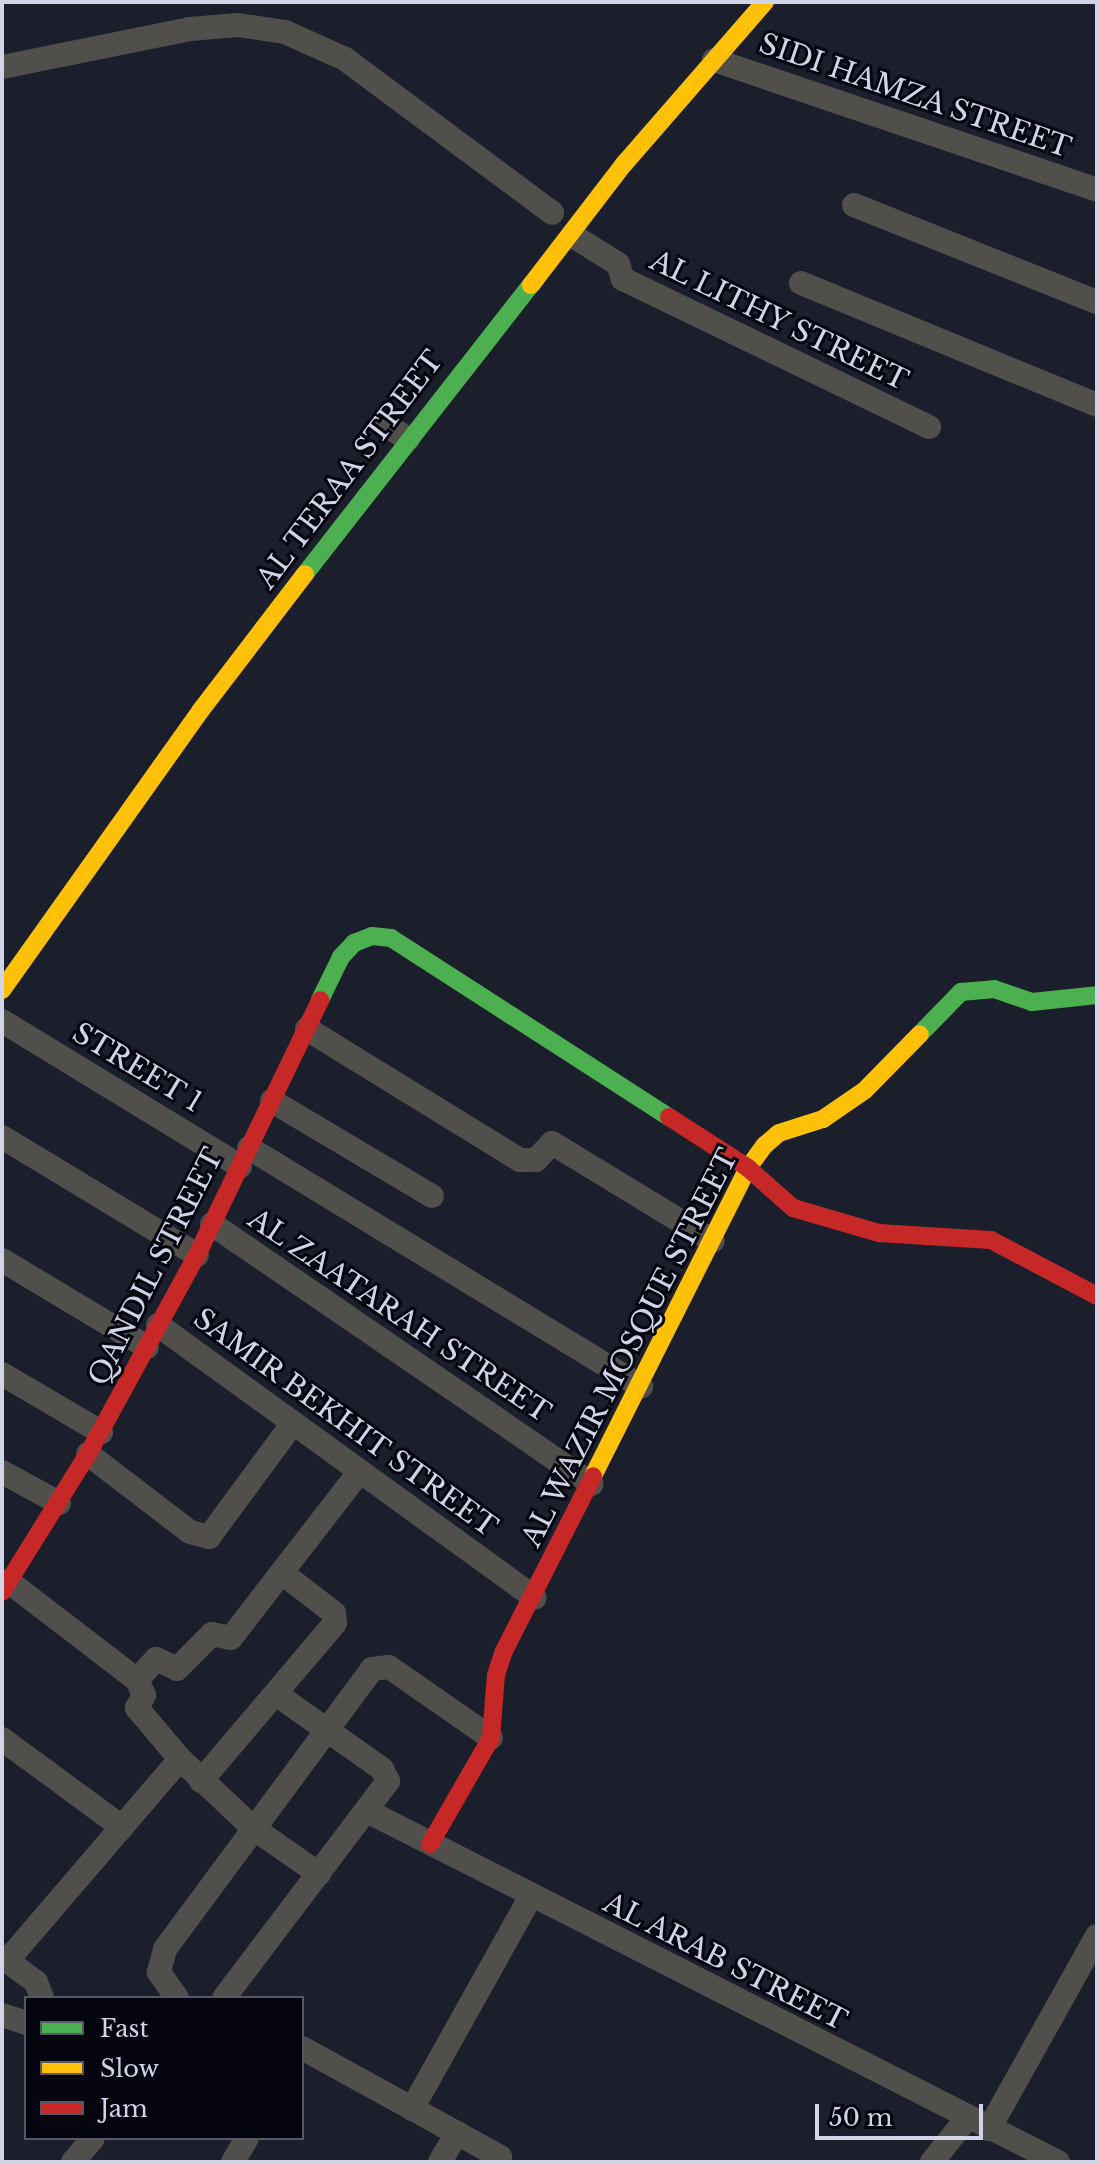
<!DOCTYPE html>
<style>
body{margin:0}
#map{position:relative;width:1099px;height:2164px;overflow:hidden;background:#1b1e2b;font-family:"Libre Baskerville",serif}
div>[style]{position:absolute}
.street>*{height:24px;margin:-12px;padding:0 12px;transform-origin:12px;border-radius:12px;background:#514f4c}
.fast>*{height:18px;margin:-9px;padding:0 9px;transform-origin:9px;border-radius:9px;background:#4caf50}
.slow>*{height:18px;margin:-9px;padding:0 9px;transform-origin:9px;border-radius:9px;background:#ffc107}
.jam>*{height:18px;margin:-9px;padding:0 9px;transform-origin:9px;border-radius:9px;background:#c62828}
span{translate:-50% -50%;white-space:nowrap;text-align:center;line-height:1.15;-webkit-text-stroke:6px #04050f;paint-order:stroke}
.street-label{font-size:28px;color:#d1d4e6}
.frame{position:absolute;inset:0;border:4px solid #d1d4e6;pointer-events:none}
.legend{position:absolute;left:24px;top:1996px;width:280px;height:144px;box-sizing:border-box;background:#04050f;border:2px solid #565865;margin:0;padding:10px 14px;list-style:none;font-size:24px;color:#d1d4e6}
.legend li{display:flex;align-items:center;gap:16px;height:40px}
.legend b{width:40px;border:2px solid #565865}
.scale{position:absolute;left:815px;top:2104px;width:168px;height:36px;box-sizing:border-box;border:4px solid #d1d4e6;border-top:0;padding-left:10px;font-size:24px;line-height:28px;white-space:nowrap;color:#d1d4e6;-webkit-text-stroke:6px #04050f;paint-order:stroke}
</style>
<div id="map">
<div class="street">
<i style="left:714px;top:60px;width:404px;rotate:18.7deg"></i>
<i style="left:2px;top:67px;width:192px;rotate:-11.4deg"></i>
<i style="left:190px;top:29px;width:48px;rotate:-4.8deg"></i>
<i style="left:238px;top:25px;width:48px;rotate:8.5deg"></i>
<i style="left:285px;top:32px;width:66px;rotate:24.2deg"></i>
<i style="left:345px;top:59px;width:258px;rotate:36.6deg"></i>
<i style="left:854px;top:205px;width:262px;rotate:21.8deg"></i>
<i style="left:573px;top:236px;width:53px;rotate:31.9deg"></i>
<i style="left:618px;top:264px;width:16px;rotate:72deg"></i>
<i style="left:623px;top:279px;width:340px;rotate:25.8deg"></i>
<i style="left:801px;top:283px;width:320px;rotate:22.4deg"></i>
<i style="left:381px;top:422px;width:32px;rotate:32deg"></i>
<i style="left:2px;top:1021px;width:279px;rotate:31.4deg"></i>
<i style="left:307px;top:1029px;width:250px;rotate:31.6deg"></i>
<i style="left:520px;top:1160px;width:16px"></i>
<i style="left:536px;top:1160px;width:23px;rotate:-47deg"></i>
<i style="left:552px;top:1143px;width:188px;rotate:31.3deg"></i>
<i style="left:272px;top:1101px;width:186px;rotate:30.7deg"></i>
<i style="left:2px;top:1137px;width:228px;rotate:31.2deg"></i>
<i style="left:249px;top:1148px;width:459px;rotate:31.3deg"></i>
<i style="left:212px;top:1224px;width:460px;rotate:34.4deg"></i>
<i style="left:2px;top:1260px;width:169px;rotate:31deg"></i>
<i style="left:158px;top:1325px;width:465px;rotate:35.9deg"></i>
<i style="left:2px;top:1374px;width:115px;rotate:30.4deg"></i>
<i style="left:88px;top:1454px;width:128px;rotate:37.4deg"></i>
<i style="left:190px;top:1532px;width:20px;rotate:15deg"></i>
<i style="left:209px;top:1537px;width:142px;rotate:-53.6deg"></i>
<i style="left:2px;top:1472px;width:65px;rotate:28.5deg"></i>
<i style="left:8px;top:1581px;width:163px;rotate:37.5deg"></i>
<i style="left:2px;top:1739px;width:149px;rotate:36.3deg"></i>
<i style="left:201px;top:1781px;width:207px;rotate:-49.7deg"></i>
<i style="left:335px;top:1623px;width:10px;rotate:-96deg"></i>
<i style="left:334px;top:1613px;width:66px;rotate:-142.4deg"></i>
<i style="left:367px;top:1811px;width:775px;rotate:26.93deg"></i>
<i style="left:319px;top:1874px;width:82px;rotate:-145deg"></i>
<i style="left:252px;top:1827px;width:99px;rotate:-136.6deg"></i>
<i style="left:180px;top:1759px;width:67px;rotate:-130.1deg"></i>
<i style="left:137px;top:1708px;width:15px;rotate:-62deg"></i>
<i style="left:144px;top:1695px;width:17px;rotate:-115deg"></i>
<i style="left:137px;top:1680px;width:28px;rotate:-48deg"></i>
<i style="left:156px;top:1659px;width:23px;rotate:25deg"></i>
<i style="left:177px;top:1669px;width:49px;rotate:-45deg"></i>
<i style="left:212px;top:1634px;width:19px;rotate:12deg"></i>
<i style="left:231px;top:1638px;width:211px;rotate:-52.3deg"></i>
<i style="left:2px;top:1957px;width:42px;rotate:36.3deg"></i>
<i style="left:36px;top:1982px;width:17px;rotate:69deg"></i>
<i style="left:7px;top:1961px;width:266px;rotate:-49.4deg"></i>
<i style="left:177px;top:1998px;width:32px;rotate:-125deg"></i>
<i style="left:159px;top:1972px;width:24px;rotate:-75deg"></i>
<i style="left:165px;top:1949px;width:348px;rotate:-53.5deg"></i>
<i style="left:372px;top:1669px;width:17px;rotate:-7deg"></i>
<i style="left:389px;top:1667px;width:124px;rotate:34.8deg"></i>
<i style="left:224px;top:1998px;width:272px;rotate:-52.9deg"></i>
<i style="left:388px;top:1781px;width:13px;rotate:-117deg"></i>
<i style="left:382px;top:1769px;width:130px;rotate:-144.7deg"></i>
<i style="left:2px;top:2015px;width:25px;rotate:18deg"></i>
<i style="left:302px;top:2048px;width:226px;rotate:28.8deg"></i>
<i style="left:412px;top:2109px;width:242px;rotate:-60.8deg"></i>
<i style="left:989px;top:2129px;width:221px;rotate:-60.8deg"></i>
<i style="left:73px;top:2162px;width:31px;rotate:-50deg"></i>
<i style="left:233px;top:2162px;width:28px;rotate:-60deg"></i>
<i style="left:440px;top:2162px;width:34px;rotate:-60deg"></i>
<i style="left:932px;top:2162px;width:56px;rotate:-51.5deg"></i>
</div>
<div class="fast">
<i style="left:305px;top:574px;width:367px;rotate:-52deg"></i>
<i style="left:320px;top:1000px;width:48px;rotate:-64deg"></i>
<i style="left:341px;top:957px;width:19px;rotate:-47deg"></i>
<i style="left:354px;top:943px;width:19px;rotate:-21deg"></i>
<i style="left:372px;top:936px;width:19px;rotate:6deg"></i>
<i style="left:391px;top:938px;width:331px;rotate:32.8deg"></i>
<i style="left:920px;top:1034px;width:59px;rotate:-45.7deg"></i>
<i style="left:961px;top:992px;width:33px;rotate:-5deg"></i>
<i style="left:994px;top:989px;width:40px;rotate:18.9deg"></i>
<i style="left:1032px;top:1002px;width:65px;rotate:-6.1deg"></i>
</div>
<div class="slow">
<i style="left:531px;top:285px;width:153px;rotate:-52.5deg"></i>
<i style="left:624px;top:164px;width:215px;rotate:-49deg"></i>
<i style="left:2px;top:990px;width:344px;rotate:-54.6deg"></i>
<i style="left:201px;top:710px;width:171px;rotate:-52.6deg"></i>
<i style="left:593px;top:1476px;width:345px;rotate:-63.3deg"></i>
<i style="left:748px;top:1168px;width:29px;rotate:-54deg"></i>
<i style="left:765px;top:1145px;width:18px;rotate:-41deg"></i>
<i style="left:779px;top:1133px;width:46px;rotate:-17.7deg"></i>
<i style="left:823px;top:1119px;width:51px;rotate:-34.6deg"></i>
<i style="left:865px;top:1090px;width:78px;rotate:-45.5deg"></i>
</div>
<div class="jam">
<i style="left:669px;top:1117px;width:94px;rotate:32.8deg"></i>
<i style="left:748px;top:1168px;width:60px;rotate:41.6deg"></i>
<i style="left:793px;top:1208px;width:90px;rotate:16.2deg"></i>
<i style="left:879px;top:1233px;width:112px;rotate:3.6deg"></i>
<i style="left:991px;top:1240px;width:120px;rotate:27.8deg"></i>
<i style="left:2px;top:1592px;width:163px;rotate:-58.1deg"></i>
<i style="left:88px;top:1454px;width:227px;rotate:-61.3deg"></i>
<i style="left:197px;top:1255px;width:283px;rotate:-64.2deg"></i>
<i style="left:430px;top:1844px;width:122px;rotate:-60.1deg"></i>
<i style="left:491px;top:1738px;width:63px;rotate:-85.5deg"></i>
<i style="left:496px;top:1675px;width:25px;rotate:-72deg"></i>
<i style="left:504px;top:1651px;width:196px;rotate:-63deg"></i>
</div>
<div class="street-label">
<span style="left:915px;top:96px;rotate:19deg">SIDI HAMZA STREET</span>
<span style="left:779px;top:321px;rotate:26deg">AL LITHY STREET</span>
<span style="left:350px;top:470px;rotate:-53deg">AL TERAA STREET</span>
<span style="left:137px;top:1068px;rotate:31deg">STREET 1</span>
<span style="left:156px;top:1267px;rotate:-63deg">QANDIL STREET</span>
<span style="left:399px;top:1316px;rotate:34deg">AL ZAATARAH STREET</span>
<span style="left:630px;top:1348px;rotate:-63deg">AL WAZIR MOSQUE STREET</span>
<span style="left:345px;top:1423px;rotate:36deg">SAMIR BEKHIT STREET</span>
<span style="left:725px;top:1962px;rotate:27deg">AL ARAB STREET</span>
</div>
<div class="frame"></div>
<ul class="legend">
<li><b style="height:10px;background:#4caf50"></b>Fast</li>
<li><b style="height:10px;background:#ffc107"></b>Slow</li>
<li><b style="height:10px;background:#c62828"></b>Jam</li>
</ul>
<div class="scale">50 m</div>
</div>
